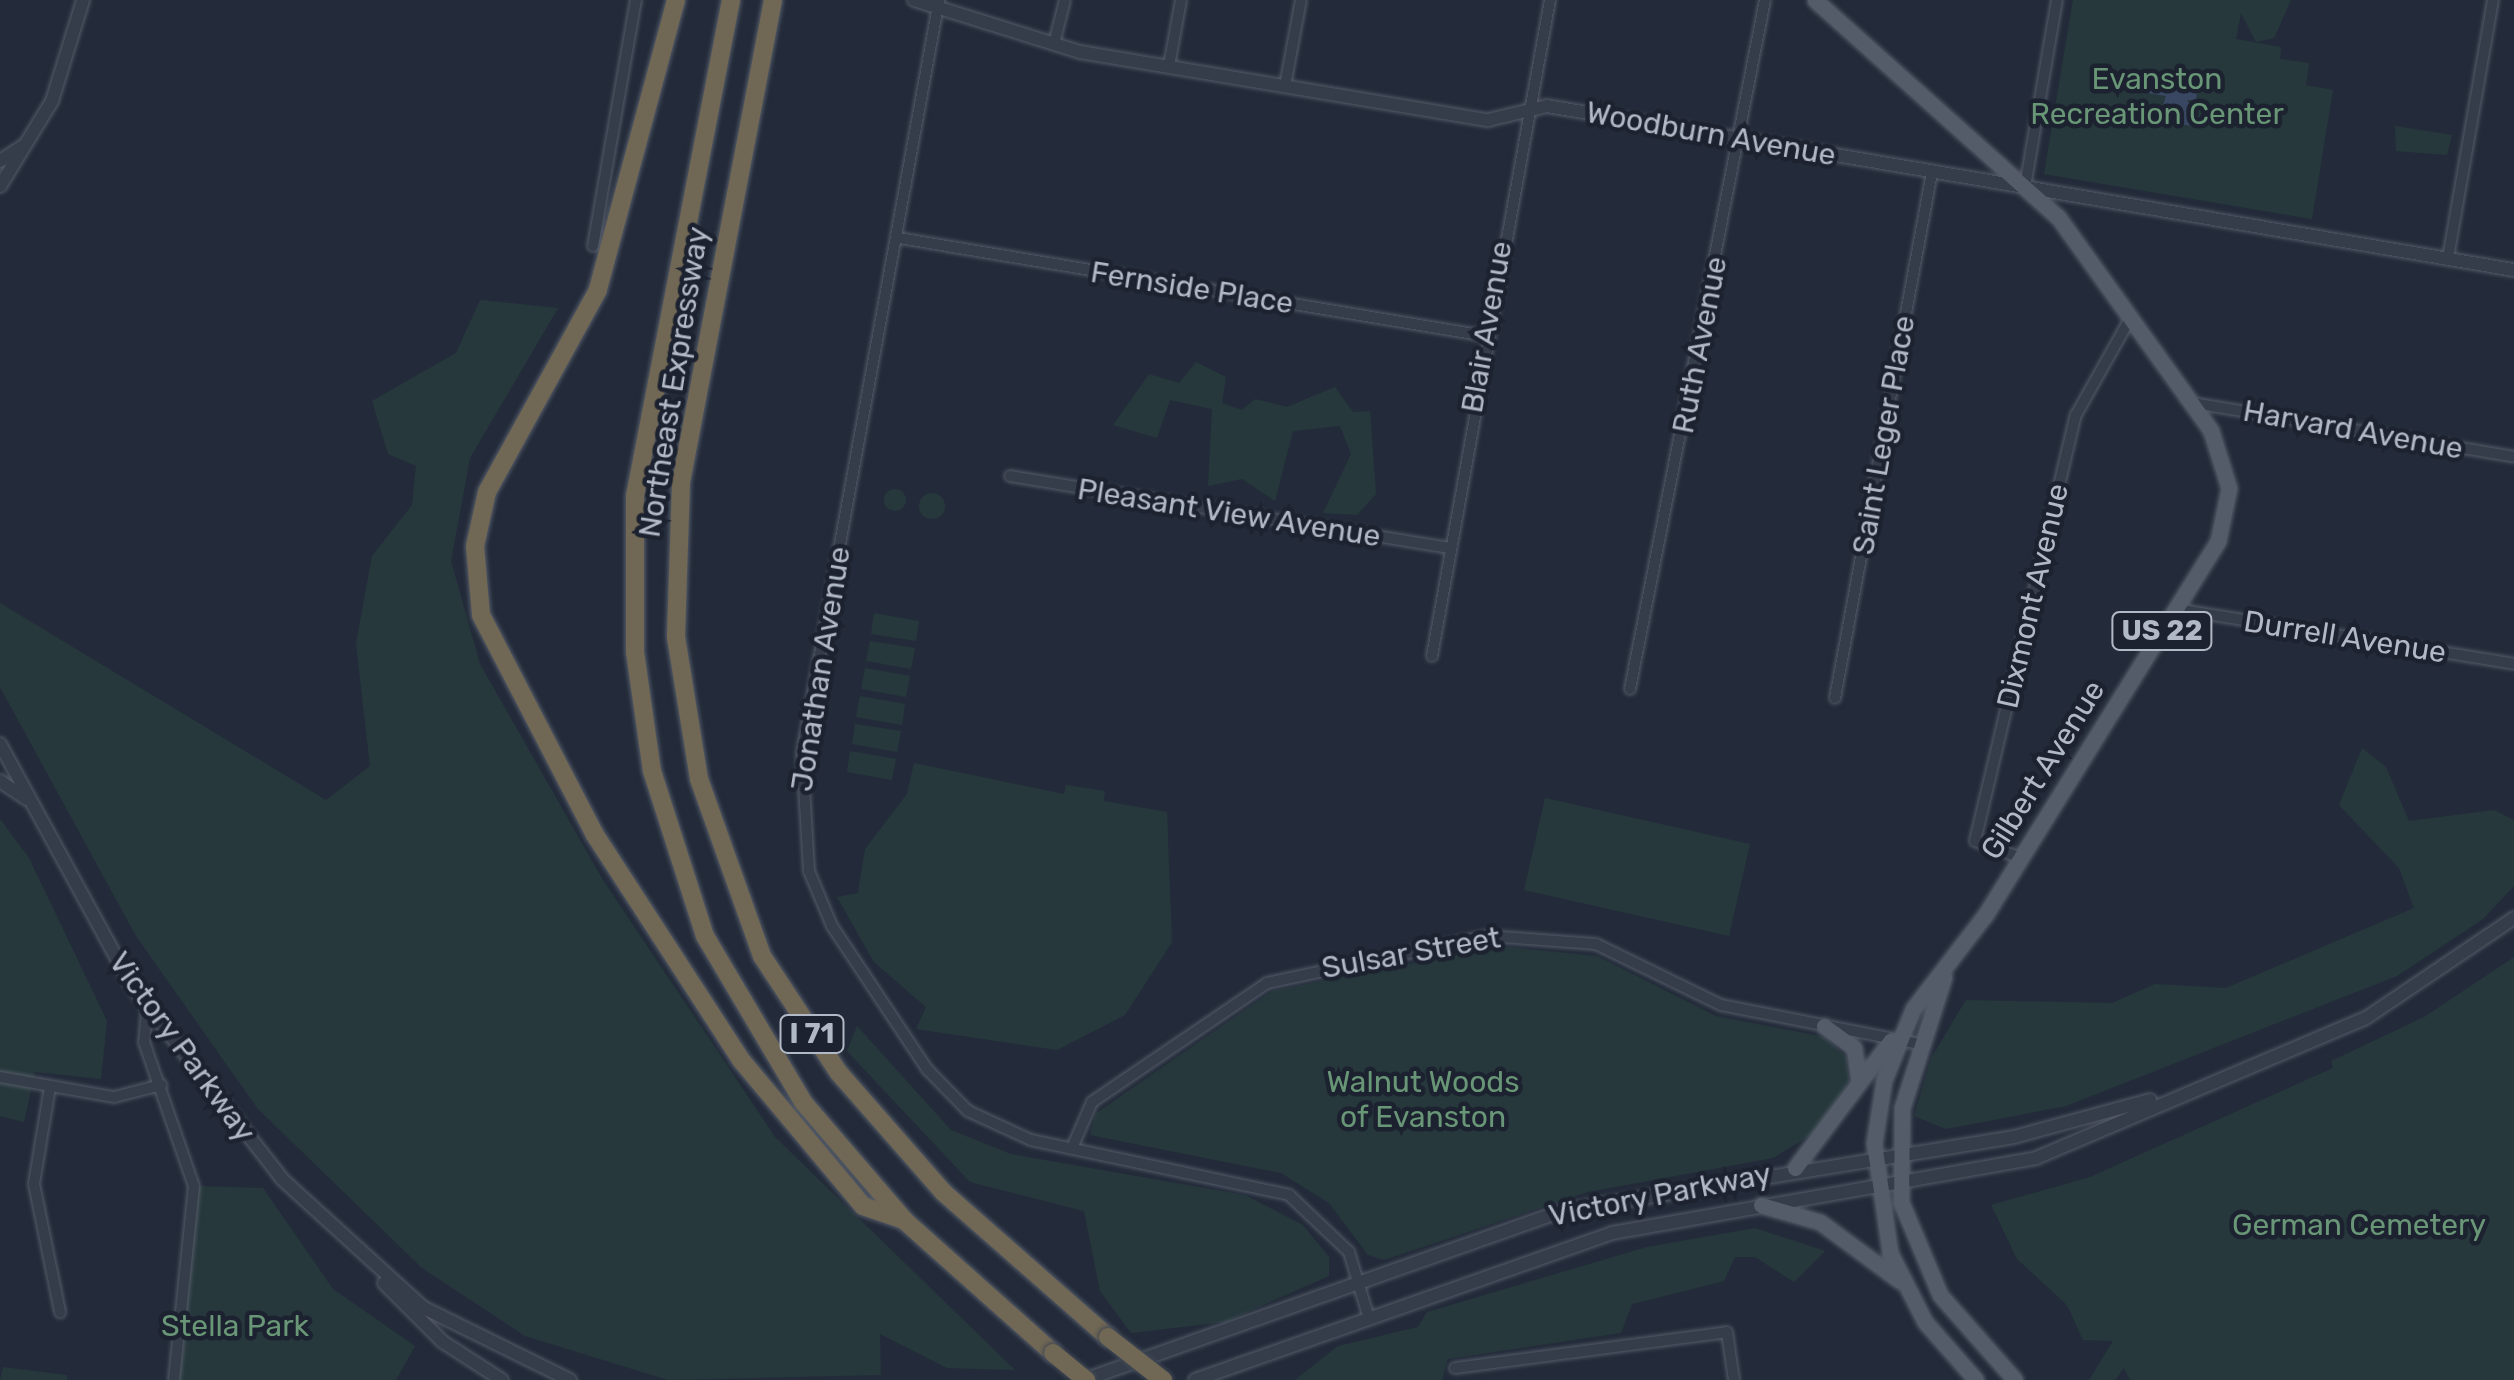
<!DOCTYPE html>
<style>
body{margin:0}
#map{position:relative;width:2514px;height:1380px;overflow:hidden;background:#232b3a;font-family:Rubik,sans-serif}
div>[style]{position:absolute}
.green>*{inset:0;background:#26383c}
.round{border-radius:50%}
.water>*{inset:0;background:#394763}
.roads{filter:drop-shadow(0 0 2px #545b68) drop-shadow(0 0 2px #545b68)}
.minor>*{height:10px;margin:-5px;padding:0 5px;transform-origin:5px;border-radius:5px;background:#363d4a}
.tertiary>*{height:12px;margin:-6px;padding:0 6px;transform-origin:6px;border-radius:6px;background:#363d4a}
.primary>*{height:15px;margin:-7.5px;padding:0 7.5px;transform-origin:7.5px;border-radius:7.5px;background:#545c6a}
.motorway>*{height:18px;margin:-9px;padding:0 9px;transform-origin:9px;border-radius:9px;background:#706754}
.bridges{filter:drop-shadow(0 0 2px #414855) drop-shadow(0 0 2px #414855)}
.motorway-bridge>*{height:18px;margin:-9px;padding:0 9px;transform-origin:9px;border-radius:9px;background:#706754}
span{translate:-50% -50%;white-space:nowrap;text-align:center;line-height:1.15;-webkit-text-stroke:9px #1c222f;paint-order:stroke}
.shield-label span{padding:2px 8px;background:#1c222f;border:2px solid;border-radius:8px;-webkit-text-stroke-width:0}
.shield-label{font-size:28px;color:#b1b8c6;font-weight:700}
.park-label{font-size:30px;color:#699677}
.street-label{font-size:30px;color:#b1b8c6}
</style>
<div id="map">
<div class="green">
<i style="clip-path:polygon(2073px 0,2291px 0,2274px 38px,2256px 42px,2241px 13px,2236px 39px,2281px 47px,2280px 59px,2309px 63px,2306px 85px,2333px 90px,2312px 219px,2044px 174px)"></i>
<i style="clip-path:polygon(2395px 126px,2452px 135px,2447px 155px,2396px 151px)"></i>
<i style="clip-path:polygon(480px 300px,558px 308px,470px 458px,451px 561px,480px 664px,603px 880px,775px 1137px,1015px 1370px,947px 1368px,880px 1334px,881px 1375px,668px 1380px,525px 1336px,422px 1268px,258px 1109px,136px 936px,0 687px,0 603px,326px 800px,370px 766px,356px 644px,372px 556px,412px 505px,416px 466px,388px 454px,372px 401px,456px 353px)"></i>
<i style="clip-path:polygon(1196px 362px,1226px 377px,1222px 403px,1242px 410px,1255px 399px,1287px 407px,1335px 387px,1353px 412px,1370px 411px,1376px 494px,1357px 515px,1323px 513px,1351px 454px,1340px 426px,1293px 431px,1275px 501px,1242px 479px,1208px 486px,1212px 409px,1170px 400px,1157px 438px,1113px 425px,1149px 374px,1179px 383px)"></i>
<i class="round" style="left:884px;top:489px;width:22px;height:22px"></i>
<i class="round" style="left:919px;top:493px;width:26px;height:26px"></i>
<i style="clip-path:polygon(874px 613px,919px 621px,916px 641px,871px 634px)"></i>
<i style="clip-path:polygon(870px 641px,915px 648px,911px 669px,866px 661px)"></i>
<i style="clip-path:polygon(865px 668px,910px 676px,906px 697px,861px 689px)"></i>
<i style="clip-path:polygon(860px 696px,905px 704px,902px 725px,856px 717px)"></i>
<i style="clip-path:polygon(855px 724px,901px 731px,897px 752px,852px 744px)"></i>
<i style="clip-path:polygon(2362px 748px,2386px 767px,2409px 821px,2494px 810px,2514px 820px,2514px 886px,2483px 919px,2397px 976px,2066px 1106px,1946px 1129px,1914px 1116px,1931px 1058px,1966px 1000px,2112px 1003px,2155px 984px,2226px 988px,2414px 908px,2399px 868px,2339px 805px)"></i>
<i style="clip-path:polygon(850px 751px,896px 759px,892px 780px,847px 772px)"></i>
<i style="clip-path:polygon(914px 763px,1064px 794px,1066px 785px,1105px 791px,1104px 801px,1167px 812px,1172px 942px,1125px 1015px,1057px 1050px,916px 1029px,926px 1007px,874px 962px,837px 897px,858px 893px,865px 849px,907px 794px)"></i>
<i style="clip-path:polygon(1545px 798px,1750px 844px,1729px 936px,1524px 890px)"></i>
<i style="clip-path:polygon(0 819px,29px 858px,107px 1021px,101px 1079px,35px 1072px,24px 1122px,0 1116px)"></i>
<i style="clip-path:polygon(1498px 946px,1597px 956px,1716px 1016px,1825px 1037px,1846px 1057px,1849px 1081px,1816px 1132px,1773px 1158px,1588px 1192px,1384px 1260px,1368px 1255px,1329px 1203px,1281px 1173px,1090px 1135px,1095px 1114px,1272px 991px)"></i>
<i style="clip-path:polygon(2514px 957px,2514px 1380px,2130px 1380px,2124px 1368px,2115px 1380px,2089px 1380px,2113px 1341px,2083px 1340px,2067px 1305px,2017px 1259px,1991px 1205px,2090px 1177px,2333px 1068px,2331px 1061px,2424px 1017px)"></i>
<i style="clip-path:polygon(857px 1026px,951px 1130px,1011px 1154px,1245px 1195px,1303px 1225px,1329px 1257px,1329px 1276px,1225px 1322px,1131px 1333px,1100px 1291px,1084px 1211px,970px 1182px,847px 1051px)"></i>
<i style="clip-path:polygon(194px 1186px,263px 1188px,333px 1289px,415px 1346px,396px 1380px,174px 1380px)"></i>
<i style="clip-path:polygon(1755px 1228px,1825px 1251px,1794px 1282px,1755px 1257px,1735px 1257px,1724px 1281px,1632px 1304px,1621px 1333px,1448px 1359px,1442px 1380px,1295px 1380px,1338px 1346px,1418px 1327px,1427px 1312px,1647px 1247px)"></i>
<i style="clip-path:polygon(3px 1367px,67px 1375px,67px 1380px,0 1380px)"></i>
</div>
<div class="water">
<i style="clip-path:polygon(2151px 71px,2199px 78px,2196px 100px,2187px 100px,2200px 118px,2192px 126px,2158px 120px,2166px 96px,2148px 93px)"></i>
</div>
<div class="roads">
<div class="minor">
<i style="left:939px;top:0;width:765px;rotate:100.31deg"></i>
<i style="left:802px;top:753px;width:118px;rotate:86.6deg"></i>
<i style="left:809px;top:871px;width:60px;rotate:67.3deg"></i>
<i style="left:832px;top:926px;width:172px;rotate:56.4deg"></i>
<i style="left:927px;top:1069px;width:59px;rotate:45.7deg"></i>
<i style="left:968px;top:1111px;width:69px;rotate:24.7deg"></i>
<i style="left:1031px;top:1140px;width:264px;rotate:12deg"></i>
<i style="left:1289px;top:1195px;width:83px;rotate:43.5deg"></i>
<i style="left:1349px;top:1252px;width:66px;rotate:73.2deg"></i>
<i style="left:1054px;top:44px;width:45px;rotate:-76deg"></i>
<i style="left:1169px;top:66px;width:67px;rotate:-79.7deg"></i>
<i style="left:1285px;top:86px;width:87px;rotate:-79.5deg"></i>
<i style="left:2025px;top:187px;width:190px;rotate:-80.3deg"></i>
<i style="left:899px;top:238px;width:594px;rotate:9.49deg"></i>
<i style="left:593px;top:246px;width:250px;rotate:-80.1deg"></i>
<i style="left:2448px;top:258px;width:262px;rotate:-80.1deg"></i>
<i style="left:2193px;top:403px;width:326px;rotate:9.5deg"></i>
<i style="left:1010px;top:476px;width:445px;rotate:9.3deg"></i>
<i style="left:2176px;top:609px;width:342px;rotate:9.2deg"></i>
<i style="left:1432px;top:656px;width:667px;rotate:-79.8deg"></i>
<i style="left:1630px;top:689px;width:702px;rotate:-78.91deg"></i>
<i style="left:1835px;top:698px;width:535px;rotate:-79.55deg"></i>
<i style="left:2021px;top:858px;width:49px;rotate:-159.7deg"></i>
<i style="left:1975px;top:841px;width:438px;rotate:-76.7deg"></i>
<i style="left:2076px;top:415px;width:112px;rotate:-60.7deg"></i>
<i style="left:147px;top:1010px;width:32px;rotate:95deg"></i>
<i style="left:144px;top:1042px;width:152px;rotate:70.9deg"></i>
<i style="left:194px;top:1186px;width:195px;rotate:95.9deg"></i>
<i style="left:0;top:1077px;width:116px;rotate:10deg"></i>
<i style="left:114px;top:1097px;width:49px;rotate:-14.3deg"></i>
<i style="left:50px;top:1087px;width:98px;rotate:99.4deg"></i>
<i style="left:34px;top:1184px;width:131px;rotate:78.5deg"></i>
<i style="left:1072px;top:1148px;width:50px;rotate:-66.5deg"></i>
<i style="left:1092px;top:1102px;width:212px;rotate:-34.2deg"></i>
<i style="left:1267px;top:983px;width:226px;rotate:-12deg"></i>
<i style="left:1488px;top:936px;width:108px;rotate:4.2deg"></i>
<i style="left:1596px;top:944px;width:139px;rotate:26deg"></i>
<i style="left:1721px;top:1005px;width:203px;rotate:11.1deg"></i>
<i style="left:1455px;top:1368px;width:274px;rotate:-7.5deg"></i>
<i style="left:1727px;top:1332px;width:49px;rotate:81.7deg"></i>
</div>
<div class="tertiary">
<i style="left:914px;top:0;width:174px;rotate:17.4deg"></i>
<i style="left:1080px;top:52px;width:414px;rotate:9.5deg"></i>
<i style="left:1488px;top:120px;width:61px;rotate:-13.3deg"></i>
<i style="left:1547px;top:106px;width:981px;rotate:9.63deg"></i>
<i style="left:0;top:161px;width:30px;rotate:-33deg"></i>
<i style="left:0;top:186px;width:100px;rotate:-58.5deg"></i>
<i style="left:52px;top:101px;width:106px;rotate:-72.9deg"></i>
<i style="left:0;top:744px;width:276px;rotate:61.4deg"></i>
<i style="left:132px;top:986px;width:244px;rotate:52.1deg"></i>
<i style="left:282px;top:1179px;width:192px;rotate:42.3deg"></i>
<i style="left:424px;top:1308px;width:163px;rotate:26.3deg"></i>
<i style="left:0;top:781px;width:32px;rotate:34deg"></i>
<i style="left:384px;top:1283px;width:83px;rotate:45deg"></i>
<i style="left:443px;top:1342px;width:70px;rotate:32.8deg"></i>
<i style="left:1084px;top:1380px;width:507px;rotate:-19.47deg"></i>
<i style="left:1562px;top:1211px;width:458px;rotate:-9.3deg"></i>
<i style="left:2014px;top:1137px;width:141px;rotate:-15.2deg"></i>
<i style="left:1195px;top:1380px;width:442px;rotate:-19.4deg"></i>
<i style="left:1612px;top:1233px;width:431px;rotate:-10deg"></i>
<i style="left:2036px;top:1158px;width:358px;rotate:-23deg"></i>
<i style="left:2366px;top:1018px;width:179px;rotate:-34deg"></i>
</div>
<div class="primary">
<i style="left:1815px;top:0;width:326px;rotate:41.8deg"></i>
<i style="left:2058px;top:217px;width:263px;rotate:54.4deg"></i>
<i style="left:2211px;top:431px;width:60px;rotate:72.5deg"></i>
<i style="left:2229px;top:488px;width:54px;rotate:101.7deg"></i>
<i style="left:2218px;top:541px;width:441px;rotate:121.9deg"></i>
<i style="left:1985px;top:915px;width:118px;rotate:127.5deg"></i>
<i style="left:1913px;top:1009px;width:77px;rotate:112.2deg"></i>
<i style="left:1884px;top:1080px;width:64px;rotate:99deg"></i>
<i style="left:1874px;top:1143px;width:111px;rotate:81.7deg"></i>
<i style="left:1890px;top:1253px;width:77px;rotate:63.1deg"></i>
<i style="left:1925px;top:1322px;width:77px;rotate:48.7deg"></i>
<i style="left:1944px;top:977px;width:138px;rotate:107.8deg"></i>
<i style="left:1902px;top:1108px;width:94px;rotate:90.6deg"></i>
<i style="left:1901px;top:1202px;width:101px;rotate:67.2deg"></i>
<i style="left:1940px;top:1295px;width:113px;rotate:48.6deg"></i>
<i style="left:1824px;top:1026px;width:37px;rotate:36deg"></i>
<i style="left:1854px;top:1048px;width:34px;rotate:82deg"></i>
<i style="left:1795px;top:1168px;width:160px;rotate:-53.1deg"></i>
<i style="left:1761px;top:1205px;width:61px;rotate:16.1deg"></i>
<i style="left:1820px;top:1222px;width:99px;rotate:36.4deg"></i>
</div>
<div class="motorway">
<i style="left:676px;top:0;width:300px;rotate:105.1deg"></i>
<i style="left:598px;top:290px;width:230px;rotate:118.8deg"></i>
<i style="left:487px;top:492px;width:55px;rotate:102.5deg"></i>
<i style="left:475px;top:546px;width:69px;rotate:85deg"></i>
<i style="left:481px;top:615px;width:248px;rotate:62.6deg"></i>
<i style="left:595px;top:835px;width:268px;rotate:57deg"></i>
<i style="left:741px;top:1060px;width:190px;rotate:50.1deg"></i>
<i style="left:863px;top:1206px;width:40px;rotate:18.9deg"></i>
<i style="left:731px;top:0;width:505px;rotate:100.95deg"></i>
<i style="left:635px;top:496px;width:156px;rotate:90deg"></i>
<i style="left:635px;top:652px;width:120px;rotate:81.9deg"></i>
<i style="left:652px;top:771px;width:173px;rotate:72.2deg"></i>
<i style="left:705px;top:936px;width:193px;rotate:59.4deg"></i>
<i style="left:803px;top:1102px;width:157px;rotate:49.4deg"></i>
<i style="left:905px;top:1221px;width:198px;rotate:41.7deg"></i>
<i style="left:773px;top:0;width:493px;rotate:100.8deg"></i>
<i style="left:681px;top:484px;width:153px;rotate:91.9deg"></i>
<i style="left:676px;top:637px;width:144px;rotate:80.8deg"></i>
<i style="left:699px;top:779px;width:188px;rotate:70.4deg"></i>
<i style="left:762px;top:956px;width:140px;rotate:56.7deg"></i>
<i style="left:839px;top:1073px;width:158px;rotate:48.8deg"></i>
<i style="left:943px;top:1192px;width:220px;rotate:41.3deg"></i>
</div>
</div>
<div class="bridges">
<div class="motorway-bridge">
<i style="left:1108px;top:1337px;width:70px;rotate:38deg"></i>
<i style="left:1053px;top:1353px;width:43px;rotate:39.3deg"></i>
</div>
</div>
<div class="shield-label">
<span style="left:2162px;top:631px">US 22</span>
<span style="left:812px;top:1034px">I 71</span>
</div>
<div class="park-label">
<span style="left:2157px;top:96px">Evanston<br>Recreation Center</span>
<span style="left:1423px;top:1099px">Walnut Woods<br>of Evanston</span>
<span style="left:2359px;top:1225px">German Cemetery</span>
<span style="left:235px;top:1326px">Stella Park</span>
</div>
<div class="street-label">
<span style="left:1711px;top:134px;rotate:10deg">Woodburn Avenue</span>
<span style="left:1192px;top:288px;rotate:9deg">Fernside Place</span>
<span style="left:1487px;top:327px;rotate:-80deg">Blair Avenue</span>
<span style="left:1700px;top:345px;rotate:-79deg">Ruth Avenue</span>
<span style="left:674px;top:382px;rotate:-81deg">Northeast Expressway</span>
<span style="left:2353px;top:430px;rotate:10deg">Harvard Avenue</span>
<span style="left:1884px;top:435px;rotate:-80deg">Saint Leger Place</span>
<span style="left:1229px;top:513px;rotate:9deg">Pleasant View Avenue</span>
<span style="left:2033px;top:596px;rotate:-77deg">Dixmont Avenue</span>
<span style="left:2345px;top:637px;rotate:9deg">Durrell Avenue</span>
<span style="left:821px;top:669px;rotate:-81deg">Jonathan Avenue</span>
<span style="left:2043px;top:770px;rotate:-58deg">Gilbert Avenue</span>
<span style="left:1411px;top:953px;rotate:-10deg">Sulsar Street</span>
<span style="left:182px;top:1047px;rotate:54deg">Victory Parkway</span>
<span style="left:1660px;top:1195px;rotate:-11deg">Victory Parkway</span>
</div>
</div>
